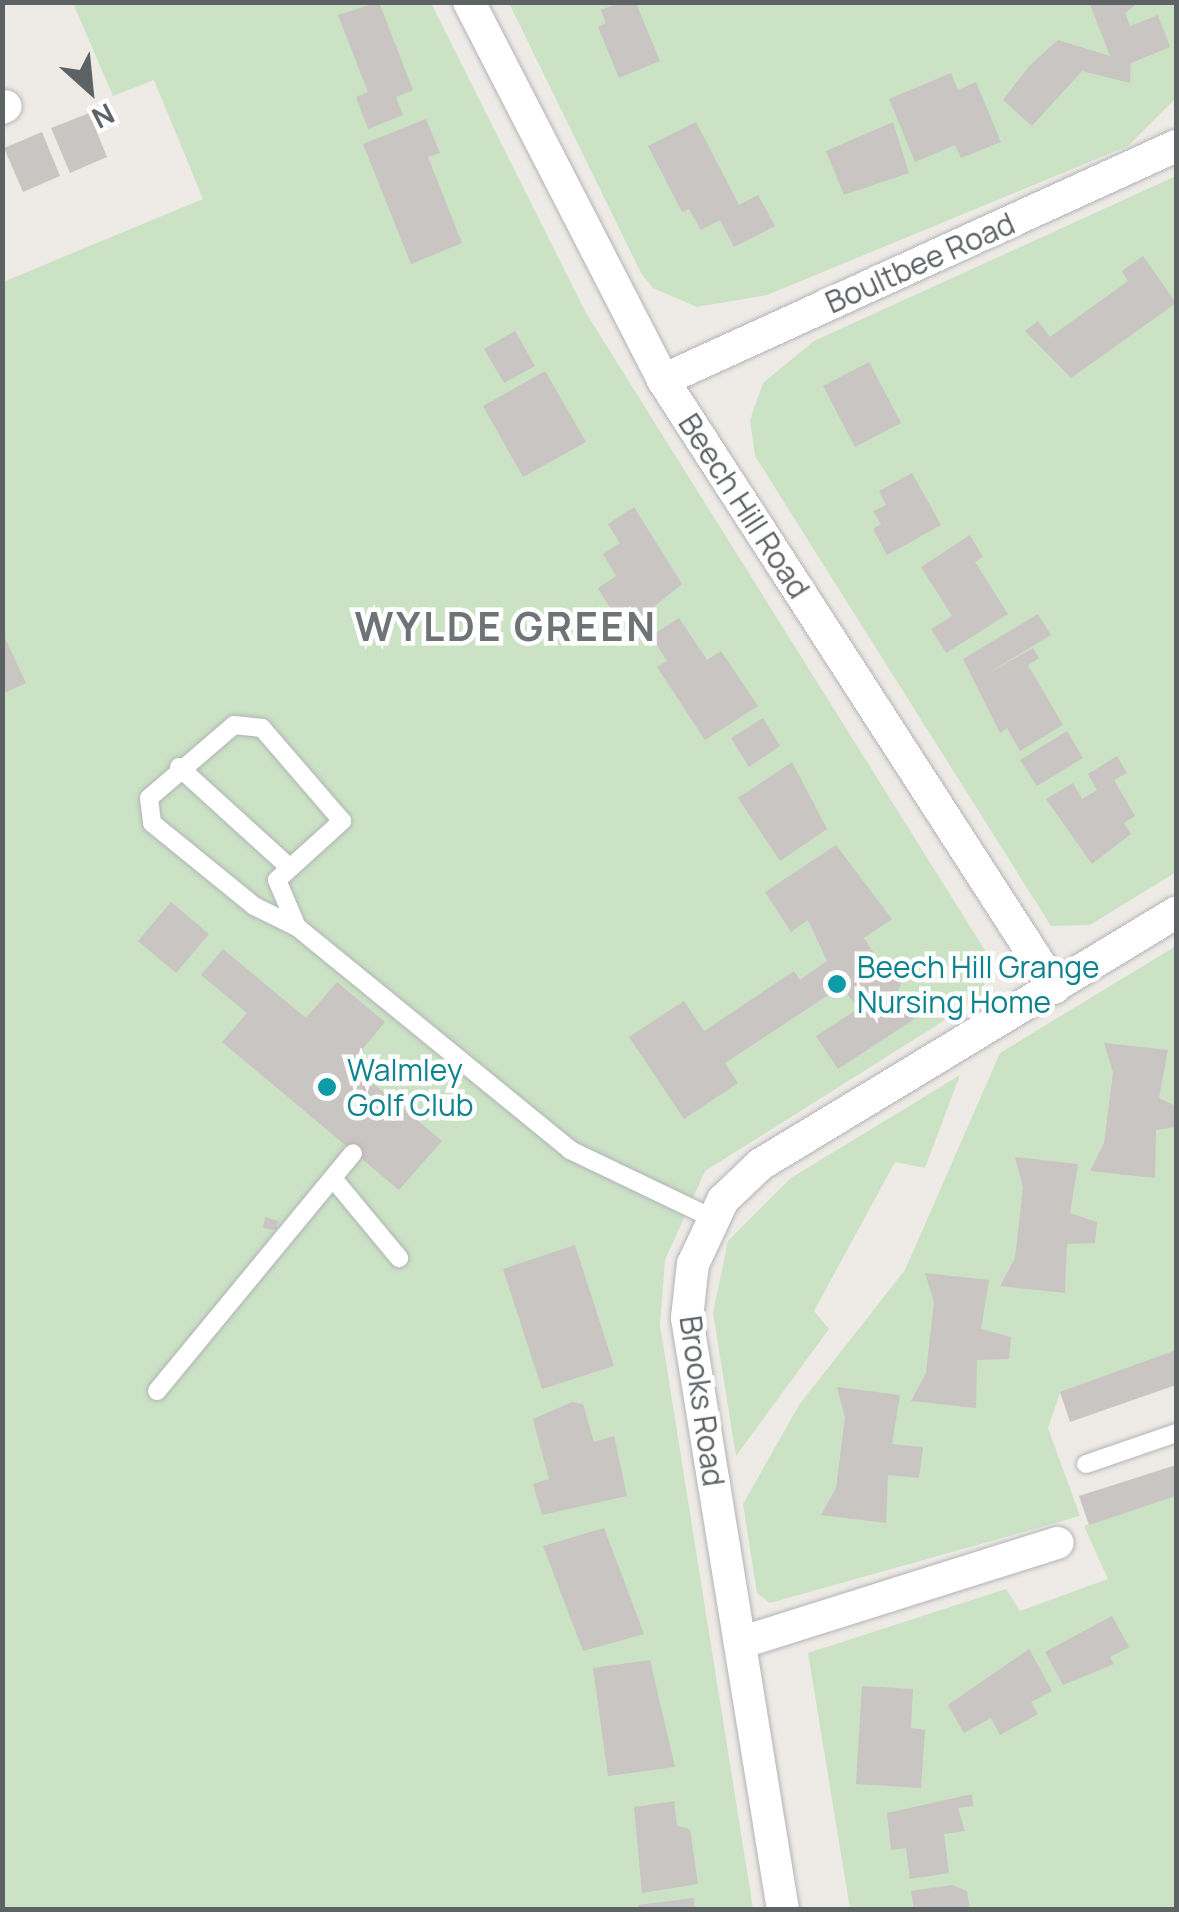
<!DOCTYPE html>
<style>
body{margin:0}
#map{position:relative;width:1179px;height:1912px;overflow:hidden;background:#eeeae6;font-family:Manrope,sans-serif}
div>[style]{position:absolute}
.green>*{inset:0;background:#cbe2c5}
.building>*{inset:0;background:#c9c5c2}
.roads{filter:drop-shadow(0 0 2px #b1b4b6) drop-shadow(0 0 2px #b1b4b6)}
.lane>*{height:18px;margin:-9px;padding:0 9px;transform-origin:9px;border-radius:9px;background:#fff}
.street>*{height:32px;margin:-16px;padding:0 16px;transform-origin:16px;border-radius:16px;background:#fff}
.dots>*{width:28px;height:28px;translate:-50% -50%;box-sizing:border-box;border:5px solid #fff;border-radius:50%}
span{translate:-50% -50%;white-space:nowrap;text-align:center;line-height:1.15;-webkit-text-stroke:9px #fff;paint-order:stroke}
.street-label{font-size:30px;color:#5d6264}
.culture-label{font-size:30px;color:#0d838f}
.left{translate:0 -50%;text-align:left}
.district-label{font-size:40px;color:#6e7476;font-weight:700;letter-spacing:2.5px}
.frame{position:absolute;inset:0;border:5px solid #5d6264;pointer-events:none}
.north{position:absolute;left:40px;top:40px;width:100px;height:100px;-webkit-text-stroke:8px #fff;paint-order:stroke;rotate:153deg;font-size:28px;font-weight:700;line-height:40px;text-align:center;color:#5d6264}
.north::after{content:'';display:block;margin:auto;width:35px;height:45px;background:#5d6264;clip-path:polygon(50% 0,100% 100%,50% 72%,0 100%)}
</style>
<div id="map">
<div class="green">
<i style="clip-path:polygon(73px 3px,431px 3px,586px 313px,991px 960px,980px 998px,705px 1171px,665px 1260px,660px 1325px,753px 1909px,3px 1910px,3px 282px,203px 199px,154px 80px,113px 96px)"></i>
<i style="clip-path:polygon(509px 3px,1176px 3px,1176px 98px,1128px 146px,767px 295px,697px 307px,653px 288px,641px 273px)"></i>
<i style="clip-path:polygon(1176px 176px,1176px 872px,1090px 925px,1051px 926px,755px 456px,750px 420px,763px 383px,814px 341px)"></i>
<i style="clip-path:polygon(1176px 946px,1176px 1350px,1060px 1393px,1048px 1428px,1080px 1516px,770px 1603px,757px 1593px,743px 1504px,799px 1405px,905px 1270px,1000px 1053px)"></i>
<i style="clip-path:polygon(960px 1075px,925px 1168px,895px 1162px,814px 1311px,829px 1329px,736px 1456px,713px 1313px,728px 1241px,791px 1178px)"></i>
<i style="clip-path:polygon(1176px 1496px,1176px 1909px,850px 1909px,808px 1653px,1006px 1589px,1020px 1611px,1108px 1579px,1084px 1526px)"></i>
</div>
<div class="building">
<i style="clip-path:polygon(379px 2px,413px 90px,396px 97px,403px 115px,368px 129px,356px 97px,368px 92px,338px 15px)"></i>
<i style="clip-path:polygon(1089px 2px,1139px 2px,1125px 13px,1130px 26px,1158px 15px,1170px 47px,1131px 63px,1130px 83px,1082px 71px,1032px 126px,1003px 100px,1030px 65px,1058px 40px,1110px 56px)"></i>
<i style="clip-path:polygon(619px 3px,636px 3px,660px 61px,619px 78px,598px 27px,606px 23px,601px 10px)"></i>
<i style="clip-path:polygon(951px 73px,958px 90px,976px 82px,1001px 142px,961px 158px,955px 145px,915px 162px,889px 99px)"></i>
<i style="clip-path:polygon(89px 113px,107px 157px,70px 173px,51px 128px)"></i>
<i style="clip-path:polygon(426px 119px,440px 153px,428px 157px,462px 243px,411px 264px,363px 144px)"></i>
<i style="clip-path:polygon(696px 122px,739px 205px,758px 195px,775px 226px,734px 247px,720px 220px,701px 230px,689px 209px,682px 212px,648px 146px)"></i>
<i style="clip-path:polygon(893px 122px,909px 173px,844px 195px,826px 151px)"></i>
<i style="clip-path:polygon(42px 132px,60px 176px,23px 192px,4px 148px)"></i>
<i style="clip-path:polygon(1143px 256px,1176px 303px,1071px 378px,1025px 331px,1038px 321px,1050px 337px,1128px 281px,1122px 271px)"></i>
<i style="clip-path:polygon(515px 331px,535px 366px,504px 383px,484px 349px)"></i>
<i style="clip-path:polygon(869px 362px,901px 423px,855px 447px,823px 386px)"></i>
<i style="clip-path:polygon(545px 371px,586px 442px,523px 477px,483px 406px)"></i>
<i style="clip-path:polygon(912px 473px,941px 525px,887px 555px,873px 529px,881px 524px,873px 511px,886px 505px,879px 491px)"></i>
<i style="clip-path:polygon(634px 507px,682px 584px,624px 631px,598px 588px,616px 576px,603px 554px,620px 543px,608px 524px)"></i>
<i style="clip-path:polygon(970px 535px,983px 557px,975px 562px,1008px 614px,946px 653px,931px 629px,952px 616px,921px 567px)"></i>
<i style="clip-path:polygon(1038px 614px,1051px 635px,982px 677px,1033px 648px,1039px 658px,1028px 665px,1063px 725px,1020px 751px,1007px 728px,1000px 733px,963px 659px)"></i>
<i style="clip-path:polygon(679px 618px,707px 660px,721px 651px,758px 706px,705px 740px,657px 667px,667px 661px,651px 636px)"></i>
<i style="clip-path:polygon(2px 632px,26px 683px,2px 694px)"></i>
<i style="clip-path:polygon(763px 718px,780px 746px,749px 767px,731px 738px)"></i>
<i style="clip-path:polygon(1067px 731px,1083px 758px,1037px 786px,1020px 760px)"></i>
<i style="clip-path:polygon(1117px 756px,1127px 773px,1114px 780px,1135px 816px,1124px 823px,1131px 834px,1092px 864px,1046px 799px,1073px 783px,1082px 799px,1097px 790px,1088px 774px)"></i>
<i style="clip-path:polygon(792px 762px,827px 829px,780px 861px,738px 798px)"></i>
<i style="clip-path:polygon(836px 845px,892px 919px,864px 938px,883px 967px,893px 961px,904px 977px,898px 991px,916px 1018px,838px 1069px,816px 1036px,858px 1009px,842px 986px,725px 1063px,738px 1083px,684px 1119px,629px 1037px,684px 1001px,704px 1031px,794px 971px,800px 980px,827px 961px,808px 920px,791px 932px,765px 892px)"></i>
<i style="clip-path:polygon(171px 902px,209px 934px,176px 973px,138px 941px)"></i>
<i style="clip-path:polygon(223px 949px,306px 1018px,337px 982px,385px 1022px,350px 1064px,442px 1141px,399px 1190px,222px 1042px,247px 1013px,201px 975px)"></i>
<i style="clip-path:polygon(1104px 1043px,1168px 1050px,1159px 1098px,1176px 1106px,1176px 1127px,1156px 1130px,1155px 1178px,1090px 1171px,1104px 1143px,1113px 1072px)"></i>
<i style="clip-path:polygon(1015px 1157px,1078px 1164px,1070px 1213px,1097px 1222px,1095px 1243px,1067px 1244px,1065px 1293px,1000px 1286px,1015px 1258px,1023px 1187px)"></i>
<i style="clip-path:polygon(265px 1217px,278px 1221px,276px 1230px,263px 1228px)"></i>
<i style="clip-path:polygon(575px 1245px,614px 1366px,542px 1389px,503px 1269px)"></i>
<i style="clip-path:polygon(925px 1273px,989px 1280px,981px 1329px,1011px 1337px,1009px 1359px,977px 1360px,976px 1408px,911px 1401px,926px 1373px,934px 1302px)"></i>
<i style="clip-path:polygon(1176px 1350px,1176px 1385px,1070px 1422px,1060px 1392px)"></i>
<i style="clip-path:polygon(837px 1387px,900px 1395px,892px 1444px,923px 1447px,919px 1478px,888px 1475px,886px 1523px,821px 1515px,836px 1488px,845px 1417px)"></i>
<i style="clip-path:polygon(572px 1402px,583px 1404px,594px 1442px,614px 1436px,627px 1496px,542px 1515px,533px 1484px,549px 1479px,533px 1419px)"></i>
<i style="clip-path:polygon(1176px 1465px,1176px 1496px,1089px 1525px,1079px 1496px)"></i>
<i style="clip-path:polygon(604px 1528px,644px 1634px,583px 1651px,543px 1546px)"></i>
<i style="clip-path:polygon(1112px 1616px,1129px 1647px,1110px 1657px,1114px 1664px,1063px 1685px,1045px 1652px)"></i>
<i style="clip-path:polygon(1029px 1649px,1052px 1691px,1031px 1702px,1038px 1714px,1000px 1735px,991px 1718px,964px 1733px,948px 1705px)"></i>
<i style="clip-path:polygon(650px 1660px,675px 1767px,608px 1776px,593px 1668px)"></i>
<i style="clip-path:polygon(862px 1686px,913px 1689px,911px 1728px,925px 1730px,921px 1788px,856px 1784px)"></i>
<i style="clip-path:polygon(972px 1794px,973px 1806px,958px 1808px,965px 1831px,944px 1834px,949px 1873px,910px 1879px,906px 1848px,891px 1850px,887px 1813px)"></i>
<i style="clip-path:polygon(674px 1801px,677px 1826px,690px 1829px,698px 1884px,642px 1893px,634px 1807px)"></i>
<i style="clip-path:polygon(952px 1885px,967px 1891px,970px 1910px,914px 1910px,911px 1891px)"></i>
<i style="clip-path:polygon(694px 1898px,695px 1910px,639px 1910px,638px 1905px)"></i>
</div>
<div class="roads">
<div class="lane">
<i style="left:179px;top:767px;width:149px;rotate:42.3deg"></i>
<i style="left:297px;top:927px;width:51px;rotate:-113.1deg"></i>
<i style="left:277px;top:880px;width:88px;rotate:-42.2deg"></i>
<i style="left:342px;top:821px;width:123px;rotate:-130.7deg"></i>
<i style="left:262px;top:728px;width:28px;rotate:-174deg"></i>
<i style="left:234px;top:725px;width:112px;rotate:139.3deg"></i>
<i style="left:149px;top:798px;width:25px;rotate:83deg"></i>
<i style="left:152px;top:823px;width:132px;rotate:39.1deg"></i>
<i style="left:254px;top:906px;width:48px;rotate:26deg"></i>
<i style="left:297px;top:927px;width:353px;rotate:39.2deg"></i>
<i style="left:570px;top:1150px;width:157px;rotate:25.6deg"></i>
<i style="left:336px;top:1182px;width:99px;rotate:50.3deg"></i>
<i style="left:157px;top:1391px;width:308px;rotate:-50.5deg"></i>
<i style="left:1086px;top:1464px;width:95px;rotate:-19deg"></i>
</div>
<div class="street">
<i style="left:469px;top:2px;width:425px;rotate:62.8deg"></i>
<i style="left:663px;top:380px;width:723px;rotate:57.19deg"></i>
<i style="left:2px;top:108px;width:4px;rotate:-27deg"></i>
<i style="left:663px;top:380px;width:564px;rotate:-24.52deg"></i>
<i style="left:740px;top:1643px;width:333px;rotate:-17.5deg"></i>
<i style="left:783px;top:1910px;width:600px;rotate:-99.21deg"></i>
<i style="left:687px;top:1318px;width:54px;rotate:-83.7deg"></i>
<i style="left:693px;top:1264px;width:71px;rotate:-64.9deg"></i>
<i style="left:723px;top:1200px;width:52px;rotate:-43.5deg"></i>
<i style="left:761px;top:1164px;width:485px;rotate:-31.2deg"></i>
</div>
</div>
<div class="dots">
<i style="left:837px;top:984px;background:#0f9aa8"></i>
<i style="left:327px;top:1087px;background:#0f9aa8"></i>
</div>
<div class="street-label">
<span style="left:920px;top:263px;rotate:-24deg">Boultbee Road</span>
<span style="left:744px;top:506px;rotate:57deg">Beech Hill Road</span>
<span style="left:702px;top:1401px;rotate:82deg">Brooks Road</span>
</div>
<div class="culture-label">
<span class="left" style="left:857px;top:984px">Beech Hill Grange<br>Nursing Home</span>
<span class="left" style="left:347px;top:1087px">Walmley<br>Golf Club</span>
</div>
<div class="district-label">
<span style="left:506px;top:626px">WYLDE GREEN</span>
</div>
<div class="frame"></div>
<div class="north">N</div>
</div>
